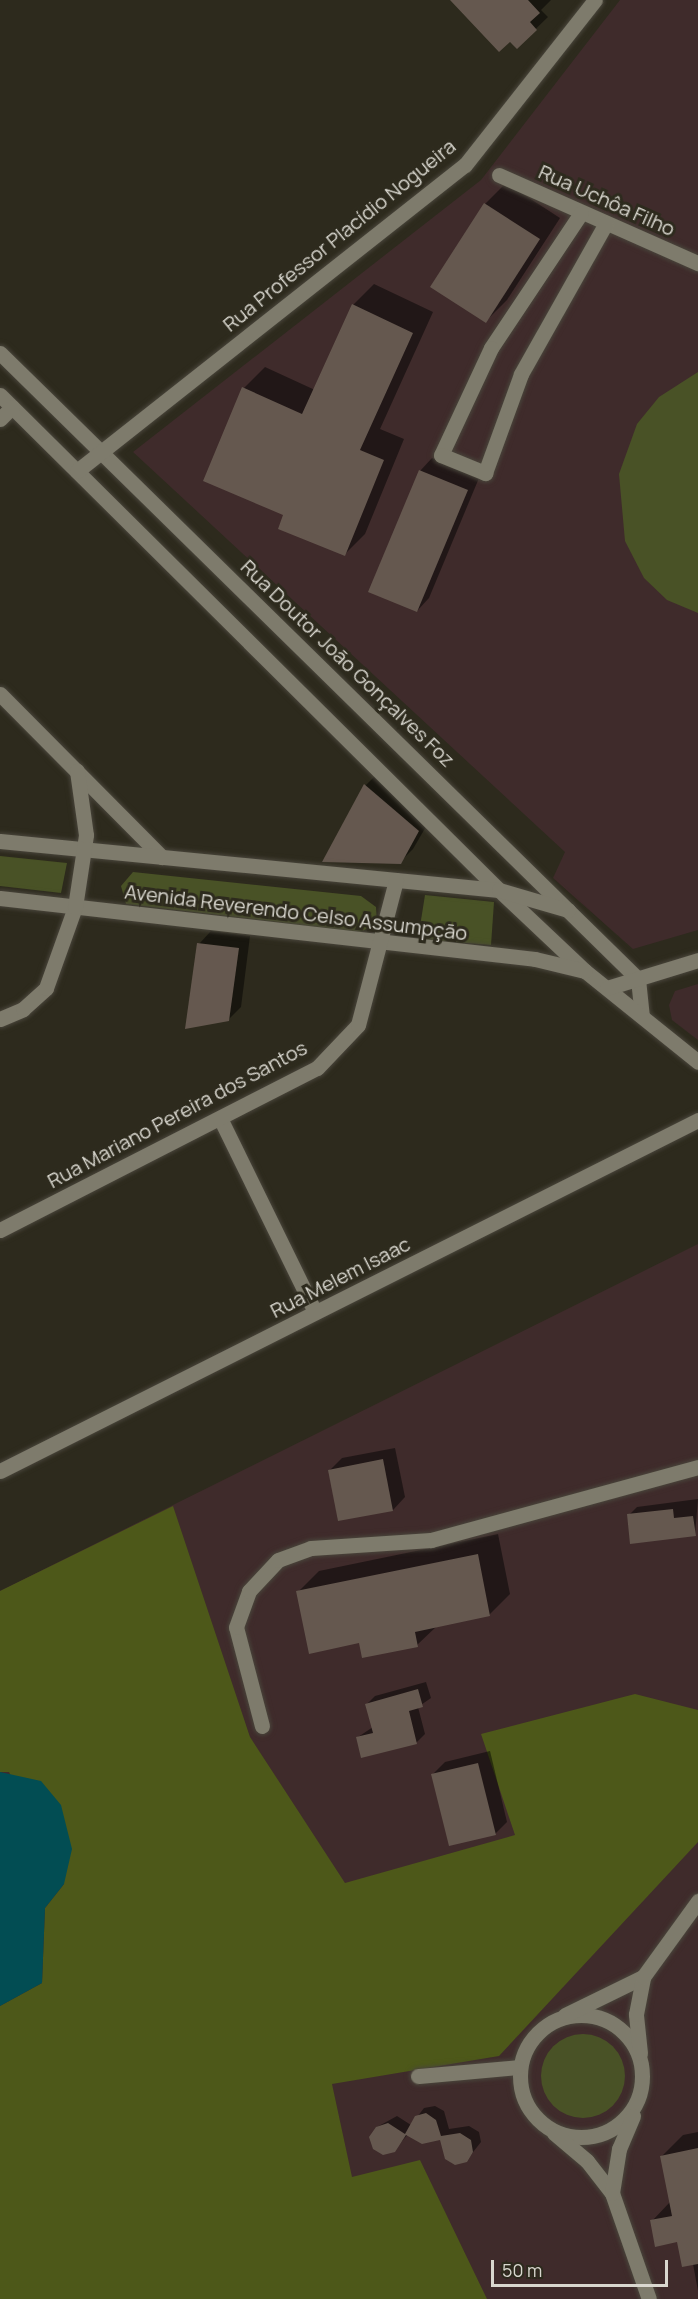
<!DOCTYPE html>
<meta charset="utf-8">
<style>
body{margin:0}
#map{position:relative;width:698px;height:2299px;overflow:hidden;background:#2d2a1d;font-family:Manrope,sans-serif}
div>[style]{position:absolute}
.education>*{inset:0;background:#3f2b2b}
.green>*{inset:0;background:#495226}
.round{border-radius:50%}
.forest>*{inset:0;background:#4d5819}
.water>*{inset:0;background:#024d53}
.shadow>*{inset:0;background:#0007}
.building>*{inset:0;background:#65584f}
.roads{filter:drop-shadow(0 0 2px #49453b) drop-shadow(0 0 2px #49453b)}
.minor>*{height:15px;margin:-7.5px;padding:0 7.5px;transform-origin:7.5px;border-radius:7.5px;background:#7e7b6c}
.minor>.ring{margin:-7.5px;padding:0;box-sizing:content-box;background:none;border:15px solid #7e7b6c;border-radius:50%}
span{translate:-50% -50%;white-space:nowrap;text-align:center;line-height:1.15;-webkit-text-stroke:6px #2d2a1d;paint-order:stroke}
.street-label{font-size:20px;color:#d9d7cf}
.scale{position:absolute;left:491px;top:2260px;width:177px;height:27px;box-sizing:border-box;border:3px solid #d9d7cf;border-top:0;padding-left:8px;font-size:18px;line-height:21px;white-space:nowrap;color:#d9d7cf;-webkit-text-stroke:4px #2d2a1d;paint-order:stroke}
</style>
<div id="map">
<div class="education">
<i style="clip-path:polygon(620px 0,698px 0,698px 930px,633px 949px,553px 878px,565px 852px,133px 452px,481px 180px)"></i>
<i style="clip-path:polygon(698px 984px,698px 1040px,672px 1020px,669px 1005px,675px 991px)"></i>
<i style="clip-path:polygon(698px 1244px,698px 2299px,0 2299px,0 1591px)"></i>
</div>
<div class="green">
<i style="clip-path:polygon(698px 372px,698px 613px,667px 600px,644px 578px,625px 541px,619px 474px,637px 424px,659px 397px)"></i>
<i style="clip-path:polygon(0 856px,67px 863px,61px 893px,0 886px)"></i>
<i style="clip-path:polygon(133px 872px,361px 896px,376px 907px,377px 924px,360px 932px,126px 904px,121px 886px)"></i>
<i style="clip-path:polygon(425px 895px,494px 902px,491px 945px,418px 939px)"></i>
<i class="round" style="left:541px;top:2034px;width:84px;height:84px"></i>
</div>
<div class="forest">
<i style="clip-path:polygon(173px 1506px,250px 1737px,345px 1883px,515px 1835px,481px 1734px,635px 1694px,698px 1710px,698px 1842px,499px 2056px,332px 2084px,352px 2177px,420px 2160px,487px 2299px,0 2299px,0 2006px,42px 1983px,45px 1908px,64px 1884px,9px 1772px,0 1772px,0 1591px)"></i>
</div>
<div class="water">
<i style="clip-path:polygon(0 1772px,41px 1781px,61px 1805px,72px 1849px,64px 1884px,45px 1908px,42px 1983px,0 2006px)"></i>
</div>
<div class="shadow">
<i style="clip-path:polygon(452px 0,551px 0,541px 10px,548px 17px,517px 47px)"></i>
<i style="clip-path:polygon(506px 183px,560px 218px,507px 300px,486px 321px,485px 204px)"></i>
<i style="clip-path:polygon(374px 284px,433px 312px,380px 429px,404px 439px,365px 534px,344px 555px,285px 514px,244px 388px,265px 367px,315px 390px,353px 305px)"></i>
<i style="clip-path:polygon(432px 458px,479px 478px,429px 598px,417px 611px,420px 471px)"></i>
<i style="clip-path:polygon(378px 773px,431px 818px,413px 849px,400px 862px,325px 860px,366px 785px)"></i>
<i style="clip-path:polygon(211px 931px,250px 936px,241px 1007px,228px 1020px,199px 944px)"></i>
<i style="clip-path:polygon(395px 1448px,405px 1497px,393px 1510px,330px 1470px,342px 1458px)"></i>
<i style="clip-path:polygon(698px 1499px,695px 1535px,629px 1515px,637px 1507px)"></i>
<i style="clip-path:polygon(498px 1534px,510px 1594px,489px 1615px,437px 1626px,417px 1645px,360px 1642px,298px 1592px,319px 1571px)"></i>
<i style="clip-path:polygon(426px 1682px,431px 1698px,418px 1707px,425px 1734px,417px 1742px,358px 1737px,373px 1727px,367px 1704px,375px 1696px)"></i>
<i style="clip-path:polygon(490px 1751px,507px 1822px,495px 1834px,433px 1774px,445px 1762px)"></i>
<i style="clip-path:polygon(435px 2106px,444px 2111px,449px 2129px,469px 2126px,479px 2132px,481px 2142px,466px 2161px,441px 2138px,408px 2134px,394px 2151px,377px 2127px,397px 2116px,411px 2125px,424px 2108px)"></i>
<i style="clip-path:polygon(698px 2132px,698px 2291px,693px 2264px,678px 2241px,652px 2221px,670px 2202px,662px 2156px,683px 2135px)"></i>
</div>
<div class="building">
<i style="clip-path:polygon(450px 0,528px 0,540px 13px,530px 22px,537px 30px,517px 49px,510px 42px,499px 52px)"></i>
<i style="clip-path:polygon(484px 203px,540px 239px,486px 323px,430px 287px)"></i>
<i style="clip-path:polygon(352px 304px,413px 333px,360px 450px,384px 460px,345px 556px,278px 529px,283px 515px,203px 481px,242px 387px,302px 414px)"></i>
<i style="clip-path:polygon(419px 470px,468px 490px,417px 612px,368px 592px)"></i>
<i style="clip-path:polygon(364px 784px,419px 831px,401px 864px,322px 862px)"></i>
<i style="clip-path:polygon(197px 943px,239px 948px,229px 1021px,185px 1029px)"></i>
<i style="clip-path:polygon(383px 1459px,393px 1511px,338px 1521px,328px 1470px)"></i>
<i style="clip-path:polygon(673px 1509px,674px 1518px,693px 1516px,696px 1536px,630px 1544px,627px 1514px)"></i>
<i style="clip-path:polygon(478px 1554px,490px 1616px,415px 1632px,418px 1647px,362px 1658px,359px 1643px,309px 1654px,296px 1591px)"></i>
<i style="clip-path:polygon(418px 1689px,423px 1707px,409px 1711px,417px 1744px,361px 1758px,356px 1737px,373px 1733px,365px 1704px)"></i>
<i style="clip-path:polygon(478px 1763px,496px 1835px,449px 1846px,431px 1774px)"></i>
<i style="clip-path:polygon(426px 2113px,436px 2120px,441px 2136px,460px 2133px,471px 2140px,473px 2152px,467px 2162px,455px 2165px,445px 2159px,440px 2140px,422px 2144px,406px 2135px,395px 2152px,383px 2155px,373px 2149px,369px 2137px,376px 2127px,388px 2123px,405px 2134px,415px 2116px)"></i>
<i style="clip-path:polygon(698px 2148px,698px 2264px,682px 2267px,677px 2242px,655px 2247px,650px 2220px,672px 2216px,660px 2156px)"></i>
</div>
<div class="roads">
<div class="minor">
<i style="left:499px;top:175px;width:218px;rotate:23.9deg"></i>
<i style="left:581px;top:213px;width:162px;rotate:123.7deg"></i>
<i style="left:491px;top:348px;width:118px;rotate:115deg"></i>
<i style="left:441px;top:455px;width:48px;rotate:22.2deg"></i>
<i style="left:485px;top:473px;width:105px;rotate:-70deg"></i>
<i style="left:521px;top:374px;width:173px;rotate:-60.6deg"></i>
<i style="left:0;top:353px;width:894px;rotate:44.46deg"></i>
<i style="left:638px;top:979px;width:37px;rotate:84deg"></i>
<i style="left:0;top:395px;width:703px;rotate:44.77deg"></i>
<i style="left:499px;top:890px;width:118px;rotate:43.3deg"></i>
<i style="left:585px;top:971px;width:145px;rotate:38.8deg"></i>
<i style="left:0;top:419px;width:17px;rotate:-45deg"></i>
<i style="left:77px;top:471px;width:494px;rotate:-38.3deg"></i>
<i style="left:465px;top:165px;width:210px;rotate:-51.8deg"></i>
<i style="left:0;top:694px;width:230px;rotate:45.2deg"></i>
<i style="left:0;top:841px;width:501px;rotate:5.61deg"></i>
<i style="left:499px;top:890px;width:72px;rotate:16.2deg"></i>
<i style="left:0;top:898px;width:538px;rotate:6.5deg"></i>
<i style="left:535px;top:959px;width:51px;rotate:13.5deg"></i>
<i style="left:607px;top:988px;width:95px;rotate:-17.1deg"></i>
<i style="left:0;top:1019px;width:25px;rotate:-23deg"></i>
<i style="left:23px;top:1009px;width:31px;rotate:-42deg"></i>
<i style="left:46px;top:988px;width:86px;rotate:-70.3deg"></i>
<i style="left:75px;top:907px;width:73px;rotate:-81.3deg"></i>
<i style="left:86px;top:835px;width:65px;rotate:-98deg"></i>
<i style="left:220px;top:1118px;width:216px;rotate:63.9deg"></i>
<i style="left:0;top:1230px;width:356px;rotate:-27.1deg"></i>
<i style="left:317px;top:1068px;width:59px;rotate:-46.4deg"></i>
<i style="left:358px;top:1025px;width:150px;rotate:-75.3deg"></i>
<i style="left:0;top:1471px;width:781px;rotate:-26.7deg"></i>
<i style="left:262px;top:1726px;width:102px;rotate:-104.7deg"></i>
<i style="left:236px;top:1627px;width:38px;rotate:-70deg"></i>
<i style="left:249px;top:1591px;width:42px;rotate:-46.9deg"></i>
<i style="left:278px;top:1560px;width:35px;rotate:-20deg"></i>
<i style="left:311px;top:1548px;width:120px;rotate:-3.8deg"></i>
<i style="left:431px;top:1540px;width:277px;rotate:-15.3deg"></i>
<i class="ring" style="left:520px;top:2015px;width:107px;height:107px"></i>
<i style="left:565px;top:2015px;width:87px;rotate:-26deg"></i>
<i style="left:640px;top:2053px;width:39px;rotate:-96deg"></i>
<i style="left:636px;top:2014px;width:38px;rotate:-79deg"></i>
<i style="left:643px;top:1977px;width:94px;rotate:-54.1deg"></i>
<i style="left:418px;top:2076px;width:101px;rotate:-5.1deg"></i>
<i style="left:554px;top:2133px;width:43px;rotate:40.3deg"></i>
<i style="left:587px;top:2161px;width:41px;rotate:52deg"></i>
<i style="left:612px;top:2193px;width:112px;rotate:70.8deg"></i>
<i style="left:612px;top:2193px;width:45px;rotate:-81deg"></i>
<i style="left:619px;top:2149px;width:36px;rotate:-67deg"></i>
</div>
</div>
<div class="street-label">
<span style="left:607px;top:200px;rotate:24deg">Rua Uchôa Filho</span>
<span style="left:339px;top:235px;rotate:-39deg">Rua Professor Placídio Nogueira</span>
<span style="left:348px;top:663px;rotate:44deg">Rua Doutor João Gonçalves Foz</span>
<span style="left:296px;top:912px;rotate:7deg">Avenida Reverendo Celso Assumpção</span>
<span style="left:177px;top:1114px;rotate:-28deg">Rua Mariano Pereira dos Santos</span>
<span style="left:340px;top:1277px;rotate:-27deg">Rua Melem Isaac</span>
</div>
<div class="scale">50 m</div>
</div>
